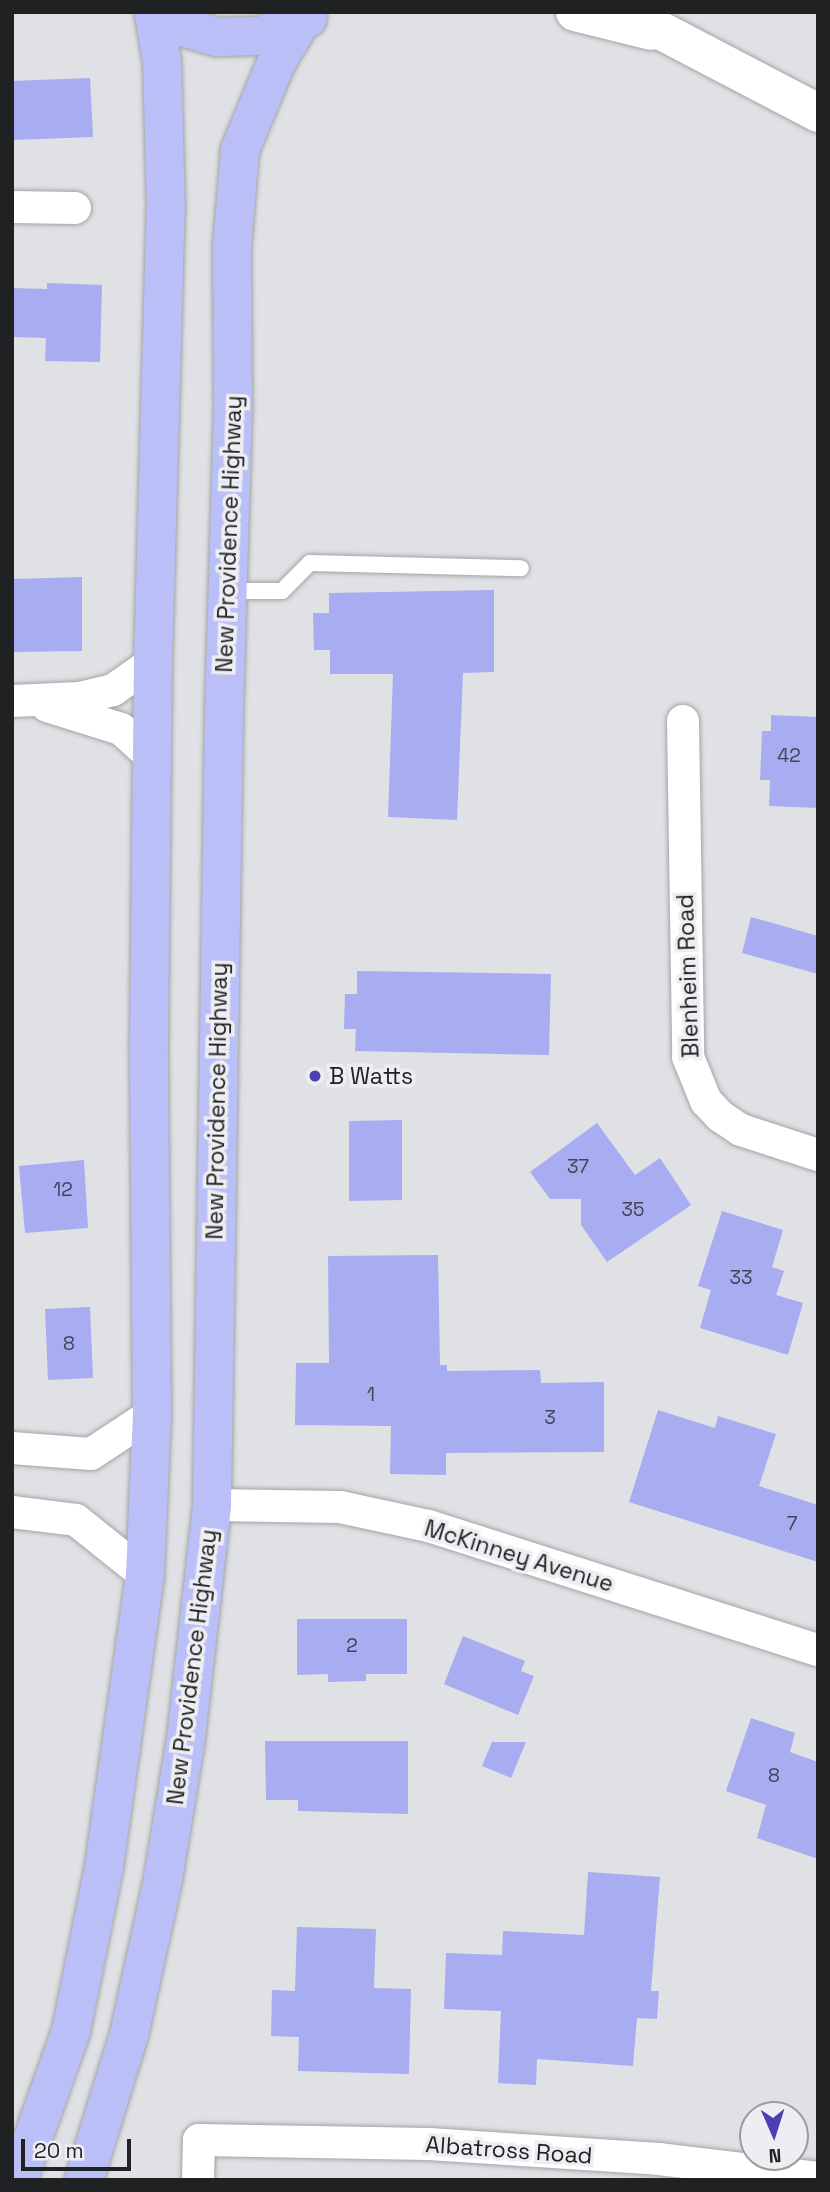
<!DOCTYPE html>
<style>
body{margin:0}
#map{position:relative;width:830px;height:2192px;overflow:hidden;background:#e0e1e4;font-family:"Space Grotesk",sans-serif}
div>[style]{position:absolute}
.building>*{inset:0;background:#a8acf1}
.roads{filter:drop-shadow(0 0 2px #a3a4a7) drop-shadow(0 0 2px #a3a4a7)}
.lane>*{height:16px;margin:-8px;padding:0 8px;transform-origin:8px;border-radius:8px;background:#fff}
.street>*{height:32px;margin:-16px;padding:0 16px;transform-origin:16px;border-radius:16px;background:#fff}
.secondary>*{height:38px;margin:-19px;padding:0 19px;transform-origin:19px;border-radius:19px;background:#fff}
.highway>*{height:38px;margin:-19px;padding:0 19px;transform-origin:19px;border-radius:19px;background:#bbbff7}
.dots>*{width:19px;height:19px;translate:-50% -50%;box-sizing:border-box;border:4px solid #eeeef2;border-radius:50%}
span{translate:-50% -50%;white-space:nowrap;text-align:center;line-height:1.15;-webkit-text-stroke:7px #eeeef2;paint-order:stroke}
.number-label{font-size:19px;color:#424456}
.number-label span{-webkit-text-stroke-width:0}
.street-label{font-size:23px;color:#202122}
.poi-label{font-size:23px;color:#202122}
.left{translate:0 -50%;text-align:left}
.frame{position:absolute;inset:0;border:14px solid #202122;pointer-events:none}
.north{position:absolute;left:739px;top:2101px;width:70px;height:70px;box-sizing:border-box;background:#eeeef2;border:2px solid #9c9c9f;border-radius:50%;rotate:177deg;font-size:19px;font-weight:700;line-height:28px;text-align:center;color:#202122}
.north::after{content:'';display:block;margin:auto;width:24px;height:32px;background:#4b3fb6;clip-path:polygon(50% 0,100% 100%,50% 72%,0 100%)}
.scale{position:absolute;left:21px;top:2139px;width:110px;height:32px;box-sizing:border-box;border:4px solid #202122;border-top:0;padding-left:9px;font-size:21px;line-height:24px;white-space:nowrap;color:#202122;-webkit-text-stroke:5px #eeeef2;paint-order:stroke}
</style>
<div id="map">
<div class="building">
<i style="clip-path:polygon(90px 78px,93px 137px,12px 140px,12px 81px)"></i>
<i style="clip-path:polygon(47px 283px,102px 285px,100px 362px,45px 361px,46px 338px,12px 337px,12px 288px,47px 289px)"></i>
<i style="clip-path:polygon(82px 577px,82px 651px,12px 652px,12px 579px)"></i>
<i style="clip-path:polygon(494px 590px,494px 672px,463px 673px,457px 820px,388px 817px,393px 674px,330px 674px,330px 650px,314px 650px,313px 613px,329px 613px,329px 593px)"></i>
<i style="clip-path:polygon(771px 715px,818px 717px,818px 808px,769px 806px,770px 780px,760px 780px,762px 731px,771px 731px)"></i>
<i style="clip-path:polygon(751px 917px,818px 936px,818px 974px,742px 953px)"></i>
<i style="clip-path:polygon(357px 971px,551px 974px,549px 1055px,355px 1051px,356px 1029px,344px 1029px,345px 994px,357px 994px)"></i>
<i style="clip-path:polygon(402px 1120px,402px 1200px,349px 1201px,349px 1121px)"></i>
<i style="clip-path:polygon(597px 1123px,635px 1175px,660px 1158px,691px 1205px,607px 1262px,581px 1225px,581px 1199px,550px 1199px,530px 1172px)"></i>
<i style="clip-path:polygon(84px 1160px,88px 1228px,25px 1233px,19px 1166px)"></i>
<i style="clip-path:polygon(722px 1211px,783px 1230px,772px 1267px,784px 1271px,776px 1295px,803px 1303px,788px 1355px,700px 1328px,711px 1290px,698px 1286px)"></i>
<i style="clip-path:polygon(438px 1255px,440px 1365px,447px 1365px,447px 1371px,540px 1370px,541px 1383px,604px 1382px,604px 1452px,446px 1453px,446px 1475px,390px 1474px,391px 1426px,295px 1425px,296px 1363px,329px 1363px,328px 1256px)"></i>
<i style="clip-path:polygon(90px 1307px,93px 1378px,48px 1380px,45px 1309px)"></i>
<i style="clip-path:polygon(658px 1410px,715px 1428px,718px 1416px,776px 1434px,759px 1486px,818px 1505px,818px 1562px,629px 1502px)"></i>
<i style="clip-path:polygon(297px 1619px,407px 1619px,407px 1674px,366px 1674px,366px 1681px,328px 1682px,328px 1674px,297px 1675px)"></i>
<i style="clip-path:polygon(463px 1636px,525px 1661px,521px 1671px,534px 1676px,518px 1715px,444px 1684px)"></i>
<i style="clip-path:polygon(751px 1718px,795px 1733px,790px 1752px,818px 1762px,818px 1859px,757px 1838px,766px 1805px,726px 1791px)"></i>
<i style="clip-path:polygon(265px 1741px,408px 1741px,408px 1814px,298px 1811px,298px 1800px,266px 1800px)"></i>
<i style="clip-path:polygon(492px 1742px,526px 1742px,511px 1778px,482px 1766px)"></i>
<i style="clip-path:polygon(588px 1872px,660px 1877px,651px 1991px,659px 1991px,657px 2019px,637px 2018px,633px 2066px,537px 2059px,536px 2085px,498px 2083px,501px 2011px,444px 2009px,446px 1953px,502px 1955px,503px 1931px,584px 1935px)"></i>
<i style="clip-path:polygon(297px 1927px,376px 1929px,374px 1988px,411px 1989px,409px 2074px,298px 2071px,299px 2037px,271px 2036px,272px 1990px,295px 1991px)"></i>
</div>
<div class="roads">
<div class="lane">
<i style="left:227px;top:591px;width:55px"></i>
<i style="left:282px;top:591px;width:40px;rotate:-45deg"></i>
<i style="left:310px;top:563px;width:211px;rotate:1.4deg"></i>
</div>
<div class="street">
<i style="left:12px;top:207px;width:63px;rotate:0.9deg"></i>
<i style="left:12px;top:701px;width:67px;rotate:-2.6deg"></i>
<i style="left:79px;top:698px;width:35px;rotate:-13deg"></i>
<i style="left:113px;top:690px;width:49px;rotate:-35deg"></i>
<i style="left:47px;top:706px;width:77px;rotate:17.3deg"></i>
<i style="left:121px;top:729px;width:40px;rotate:42deg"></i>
<i style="left:683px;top:721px;width:336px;rotate:89.1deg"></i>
<i style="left:688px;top:1057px;width:48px;rotate:67.8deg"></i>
<i style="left:706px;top:1101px;width:21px;rotate:47deg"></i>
<i style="left:720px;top:1116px;width:25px;rotate:34deg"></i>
<i style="left:741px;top:1130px;width:81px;rotate:18deg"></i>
<i style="left:12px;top:1448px;width:79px;rotate:4.3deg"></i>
<i style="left:91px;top:1454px;width:73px;rotate:-33.3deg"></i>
<i style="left:212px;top:1505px;width:128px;rotate:0.9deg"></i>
<i style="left:340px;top:1507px;width:91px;rotate:12.1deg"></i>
<i style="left:429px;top:1526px;width:408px;rotate:17.7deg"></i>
<i style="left:12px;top:1512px;width:64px;rotate:7.1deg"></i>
<i style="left:76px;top:1520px;width:88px;rotate:38.6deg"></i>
<i style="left:198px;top:2180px;width:40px;rotate:-88.6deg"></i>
<i style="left:199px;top:2140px;width:230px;rotate:1deg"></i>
<i style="left:429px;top:2144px;width:230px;rotate:3.7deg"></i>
<i style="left:659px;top:2159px;width:160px;rotate:6.8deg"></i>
</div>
<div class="secondary">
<i style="left:575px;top:12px;width:78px;rotate:14deg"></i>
<i style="left:625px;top:12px;width:218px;rotate:27.6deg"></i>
</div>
<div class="highway">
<i style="left:153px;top:12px;width:33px;rotate:27deg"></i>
<i style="left:182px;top:27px;width:37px;rotate:16deg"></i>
<i style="left:218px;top:37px;width:42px;rotate:-1.4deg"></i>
<i style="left:260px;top:36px;width:51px;rotate:-20.6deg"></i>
<i style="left:18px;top:2180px;width:158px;rotate:-70.4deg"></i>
<i style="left:71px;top:2031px;width:167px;rotate:-78.6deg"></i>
<i style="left:104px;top:1867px;width:295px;rotate:-82deg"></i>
<i style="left:145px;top:1575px;width:161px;rotate:-87.5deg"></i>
<i style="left:152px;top:1414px;width:375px;rotate:-90.5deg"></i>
<i style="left:149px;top:1039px;width:377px;rotate:-89.4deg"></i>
<i style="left:153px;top:662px;width:452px;rotate:-88.4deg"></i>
<i style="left:166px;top:210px;width:148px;rotate:-91.5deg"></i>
<i style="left:162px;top:62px;width:50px;rotate:-99.3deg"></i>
<i style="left:84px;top:2180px;width:152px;rotate:-72.8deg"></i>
<i style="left:129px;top:2035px;width:160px;rotate:-77.7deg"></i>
<i style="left:163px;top:1879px;width:143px;rotate:-80.7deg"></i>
<i style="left:186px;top:1738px;width:234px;rotate:-83.6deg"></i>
<i style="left:212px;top:1505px;width:793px;rotate:-89.13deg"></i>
<i style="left:224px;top:712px;width:310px;rotate:-88.3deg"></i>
<i style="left:233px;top:402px;width:155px;rotate:-90.4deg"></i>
<i style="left:232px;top:247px;width:97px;rotate:-85.3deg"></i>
<i style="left:240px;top:150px;width:94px;rotate:-67.5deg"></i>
<i style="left:276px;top:63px;width:47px;rotate:-59deg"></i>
</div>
</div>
<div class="dots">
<i style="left:315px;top:1076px;background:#4b3fb6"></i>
</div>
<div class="number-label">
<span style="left:789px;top:756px">42</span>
<span style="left:578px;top:1167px">37</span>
<span style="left:63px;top:1190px">12</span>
<span style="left:633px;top:1210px">35</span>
<span style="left:741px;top:1278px">33</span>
<span style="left:69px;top:1344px">8</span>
<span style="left:371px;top:1395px">1</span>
<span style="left:550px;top:1418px">3</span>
<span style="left:792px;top:1524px">7</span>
<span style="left:352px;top:1646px">2</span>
<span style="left:774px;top:1776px">8</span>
</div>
<div class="street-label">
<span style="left:229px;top:534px;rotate:-88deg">New Providence Highway</span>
<span style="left:688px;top:976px;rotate:-92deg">Blenheim Road</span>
<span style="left:217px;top:1101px;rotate:-89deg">New Providence Highway</span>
<span style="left:519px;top:1556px;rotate:17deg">McKinney Avenue</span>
<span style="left:192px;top:1667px;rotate:-83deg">New Providence Highway</span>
<span style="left:509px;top:2150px;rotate:4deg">Albatross Road</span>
</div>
<div class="poi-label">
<span class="left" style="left:329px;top:1076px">B Watts</span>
</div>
<div class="frame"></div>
<div class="north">N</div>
<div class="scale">20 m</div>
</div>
